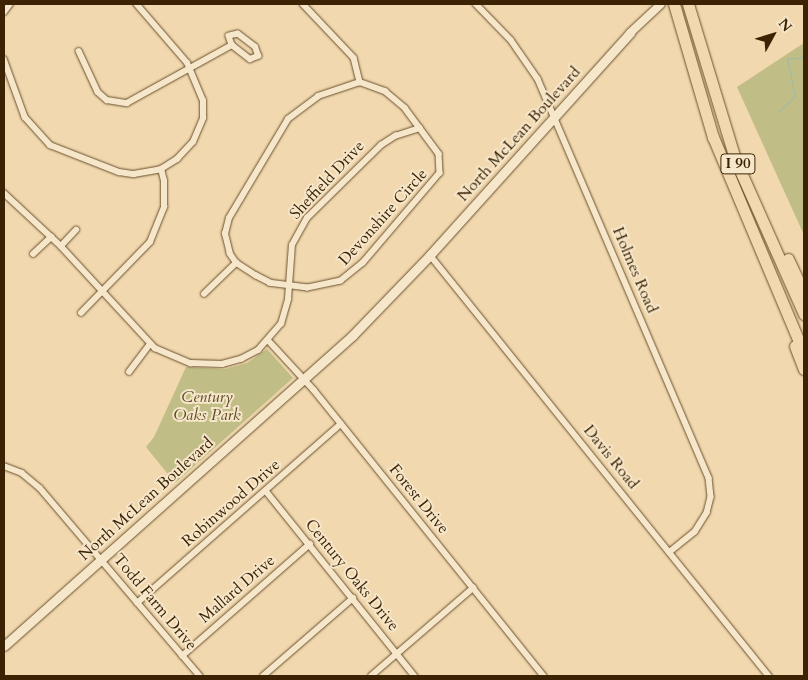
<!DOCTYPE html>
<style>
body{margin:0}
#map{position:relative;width:808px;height:680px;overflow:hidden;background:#f1d8ae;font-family:Cardo,serif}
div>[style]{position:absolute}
.green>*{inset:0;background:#c0bd86}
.stream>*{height:1px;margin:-0.5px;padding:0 0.5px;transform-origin:0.5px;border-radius:0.5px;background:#9bbaab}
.roads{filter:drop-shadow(0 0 1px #69502e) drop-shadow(0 0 1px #69502e)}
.minor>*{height:5.5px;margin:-2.75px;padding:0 2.75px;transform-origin:2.75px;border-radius:2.75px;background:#f6e6ca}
.tertiary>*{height:8px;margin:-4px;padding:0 4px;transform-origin:4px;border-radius:4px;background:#f6e6ca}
.secondary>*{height:9px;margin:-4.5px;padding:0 4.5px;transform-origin:4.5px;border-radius:4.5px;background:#f6e6ca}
.motorway>*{height:11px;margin:-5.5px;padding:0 5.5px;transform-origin:5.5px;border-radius:5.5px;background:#f1d8ae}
span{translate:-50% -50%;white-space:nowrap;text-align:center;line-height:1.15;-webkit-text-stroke:4px #f6e6ca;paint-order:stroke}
.shield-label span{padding:1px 4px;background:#f6e6ca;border:1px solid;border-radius:4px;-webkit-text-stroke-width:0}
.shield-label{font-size:15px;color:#3c2304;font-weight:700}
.street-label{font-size:16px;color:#3c2304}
.park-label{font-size:16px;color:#5d4a24;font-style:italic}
.frame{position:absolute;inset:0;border:5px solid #3c2304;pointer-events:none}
.north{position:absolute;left:748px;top:10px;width:50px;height:50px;-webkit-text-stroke:4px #f6e6ca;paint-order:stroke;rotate:51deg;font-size:14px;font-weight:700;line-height:20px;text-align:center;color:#3c2304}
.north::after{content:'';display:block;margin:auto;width:18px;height:22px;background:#3c2304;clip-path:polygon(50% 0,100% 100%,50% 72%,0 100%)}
</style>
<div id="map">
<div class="green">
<i style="clip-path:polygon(804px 43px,804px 235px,737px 87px)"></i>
<i style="clip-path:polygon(267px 349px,293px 378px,175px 483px,146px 447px,154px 437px,186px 367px,225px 369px,247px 363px)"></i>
</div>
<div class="stream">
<i style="left:778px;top:112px;width:23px;rotate:-43deg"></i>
<i style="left:795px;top:96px;width:38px;rotate:-102deg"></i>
<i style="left:787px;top:59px;width:17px;rotate:-7deg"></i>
</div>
<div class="roads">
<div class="minor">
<i style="left:303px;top:4px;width:74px;rotate:46.6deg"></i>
<i style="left:354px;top:58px;width:25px;rotate:76deg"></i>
<i style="left:476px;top:4px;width:50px;rotate:45.8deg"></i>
<i style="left:511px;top:40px;width:47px;rotate:55.3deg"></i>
<i style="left:538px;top:79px;width:434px;rotate:66.8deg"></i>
<i style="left:709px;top:478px;width:19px;rotate:84deg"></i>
<i style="left:711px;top:497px;width:16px;rotate:104deg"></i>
<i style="left:707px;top:513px;width:22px;rotate:122deg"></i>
<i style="left:695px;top:532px;width:32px;rotate:141deg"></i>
<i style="left:4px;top:12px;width:10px;rotate:-53deg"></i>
<i style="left:79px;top:51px;width:45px;rotate:65.1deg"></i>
<i style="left:98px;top:92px;width:12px;rotate:42deg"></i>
<i style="left:107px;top:100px;width:20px;rotate:9deg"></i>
<i style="left:127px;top:103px;width:120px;rotate:-28.9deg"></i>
<i style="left:232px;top:45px;width:23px;rotate:38deg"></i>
<i style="left:250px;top:59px;width:9px;rotate:-21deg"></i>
<i style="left:258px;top:56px;width:9px;rotate:-108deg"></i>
<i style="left:255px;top:47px;width:21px;rotate:-143deg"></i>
<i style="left:238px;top:34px;width:9px;rotate:167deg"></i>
<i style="left:229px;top:36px;width:9px;rotate:72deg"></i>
<i style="left:4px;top:59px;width:62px;rotate:70.1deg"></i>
<i style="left:25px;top:117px;width:38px;rotate:48deg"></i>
<i style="left:50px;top:145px;width:74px;rotate:21.4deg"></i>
<i style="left:119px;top:172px;width:15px;rotate:8deg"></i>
<i style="left:134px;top:174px;width:27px;rotate:-10deg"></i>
<i style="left:161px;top:169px;width:19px;rotate:-32deg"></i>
<i style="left:177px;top:159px;width:23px;rotate:-47deg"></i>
<i style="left:193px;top:142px;width:26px;rotate:-67deg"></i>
<i style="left:203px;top:118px;width:17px;rotate:-90deg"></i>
<i style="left:203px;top:101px;width:41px;rotate:-112.8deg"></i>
<i style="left:187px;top:63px;width:78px;rotate:-130.8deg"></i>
<i style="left:360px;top:82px;width:27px;rotate:20deg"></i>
<i style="left:385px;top:91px;width:26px;rotate:40deg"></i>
<i style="left:405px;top:108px;width:57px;rotate:53.5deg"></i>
<i style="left:439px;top:154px;width:19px;rotate:87deg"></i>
<i style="left:440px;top:173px;width:118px;rotate:130.5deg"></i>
<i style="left:363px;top:263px;width:28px;rotate:141deg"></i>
<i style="left:341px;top:281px;width:34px;rotate:168deg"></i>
<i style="left:308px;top:288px;width:38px;rotate:-173deg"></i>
<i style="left:270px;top:283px;width:16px;rotate:-153deg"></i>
<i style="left:256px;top:276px;width:24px;rotate:-147deg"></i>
<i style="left:236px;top:263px;width:11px;rotate:-124deg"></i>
<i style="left:230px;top:254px;width:21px;rotate:-104deg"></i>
<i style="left:225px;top:234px;width:16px;rotate:-76deg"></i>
<i style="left:229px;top:218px;width:115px;rotate:-59.2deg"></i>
<i style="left:288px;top:119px;width:38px;rotate:-37deg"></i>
<i style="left:318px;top:96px;width:44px;rotate:-18.4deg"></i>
<i style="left:4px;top:193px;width:78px;rotate:42.9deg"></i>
<i style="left:61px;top:246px;width:139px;rotate:47.3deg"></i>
<i style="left:155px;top:348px;width:39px;rotate:23deg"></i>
<i style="left:191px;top:363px;width:31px;rotate:2deg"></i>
<i style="left:222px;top:364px;width:20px;rotate:-15deg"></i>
<i style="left:241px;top:359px;width:19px;rotate:-28deg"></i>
<i style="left:258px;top:350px;width:35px;rotate:-49deg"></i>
<i style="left:281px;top:324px;width:26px;rotate:-74deg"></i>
<i style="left:288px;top:299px;width:54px;rotate:-85.8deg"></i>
<i style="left:292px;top:245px;width:31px;rotate:-61deg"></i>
<i style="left:307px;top:218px;width:104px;rotate:-44.6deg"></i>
<i style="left:381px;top:145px;width:17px;rotate:-33deg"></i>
<i style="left:395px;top:136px;width:26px;rotate:-18deg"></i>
<i style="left:61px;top:246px;width:22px;rotate:-47deg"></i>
<i style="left:33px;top:254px;width:25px;rotate:-43deg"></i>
<i style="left:430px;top:255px;width:541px;rotate:51.16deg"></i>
<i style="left:204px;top:294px;width:45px;rotate:-44.1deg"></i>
<i style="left:81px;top:313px;width:99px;rotate:-45.8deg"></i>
<i style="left:150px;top:242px;width:38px;rotate:-68deg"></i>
<i style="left:164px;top:207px;width:26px;rotate:-90deg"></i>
<i style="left:164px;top:181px;width:12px;rotate:-104deg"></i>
<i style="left:269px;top:341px;width:67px;rotate:47.4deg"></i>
<i style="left:314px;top:390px;width:367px;rotate:51.2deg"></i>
<i style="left:129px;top:372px;width:35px;rotate:-53deg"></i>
<i style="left:4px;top:466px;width:19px;rotate:21deg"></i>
<i style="left:22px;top:473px;width:23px;rotate:40deg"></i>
<i style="left:40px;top:488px;width:247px;rotate:49.6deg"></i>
<i style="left:266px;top:491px;width:238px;rotate:51.2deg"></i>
<i style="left:137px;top:603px;width:271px;rotate:-41.3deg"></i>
<i style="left:182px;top:656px;width:170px;rotate:-41.2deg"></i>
<i style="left:263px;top:676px;width:119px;rotate:-40.9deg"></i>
<i style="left:371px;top:676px;width:135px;rotate:-40.8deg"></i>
</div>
<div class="tertiary">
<i style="left:630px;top:33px;width:42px;rotate:-43.1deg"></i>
</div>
<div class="secondary">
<i style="left:4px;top:646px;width:467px;rotate:-41.7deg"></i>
<i style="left:353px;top:335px;width:111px;rotate:-46.1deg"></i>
<i style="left:430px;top:255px;width:299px;rotate:-48deg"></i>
</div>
<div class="motorway">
<i style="left:674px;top:4px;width:139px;rotate:73.7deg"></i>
<i style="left:713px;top:137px;width:234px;rotate:67.2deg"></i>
<i style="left:688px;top:4px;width:162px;rotate:73.1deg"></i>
<i style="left:735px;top:159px;width:170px;rotate:66deg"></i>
<i style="left:788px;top:259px;width:38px;rotate:65deg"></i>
<i style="left:795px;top:346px;width:25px;rotate:69deg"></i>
</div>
</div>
<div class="shield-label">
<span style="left:738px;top:164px">I 90</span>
</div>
<div class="street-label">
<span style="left:519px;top:134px;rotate:-48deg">North McLean Boulevard</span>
<span style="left:327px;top:180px;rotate:-47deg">Sheffield Drive</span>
<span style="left:383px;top:217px;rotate:-48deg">Devonshire Circle</span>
<span style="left:635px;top:270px;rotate:67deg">Holmes Road</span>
<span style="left:611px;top:457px;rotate:51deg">Davis Road</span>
<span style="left:146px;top:499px;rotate:-42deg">North McLean Boulevard</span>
<span style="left:419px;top:499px;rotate:51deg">Forest Drive</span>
<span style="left:231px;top:503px;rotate:-41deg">Robinwood Drive</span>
<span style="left:352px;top:575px;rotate:51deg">Century Oaks Drive</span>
<span style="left:237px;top:589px;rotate:-41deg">Mallard Drive</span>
<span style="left:155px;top:602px;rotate:50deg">Todd Farm Drive</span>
</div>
<div class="park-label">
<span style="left:207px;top:406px">Century<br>Oaks Park</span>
</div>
<div class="frame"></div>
<div class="north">N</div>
</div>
